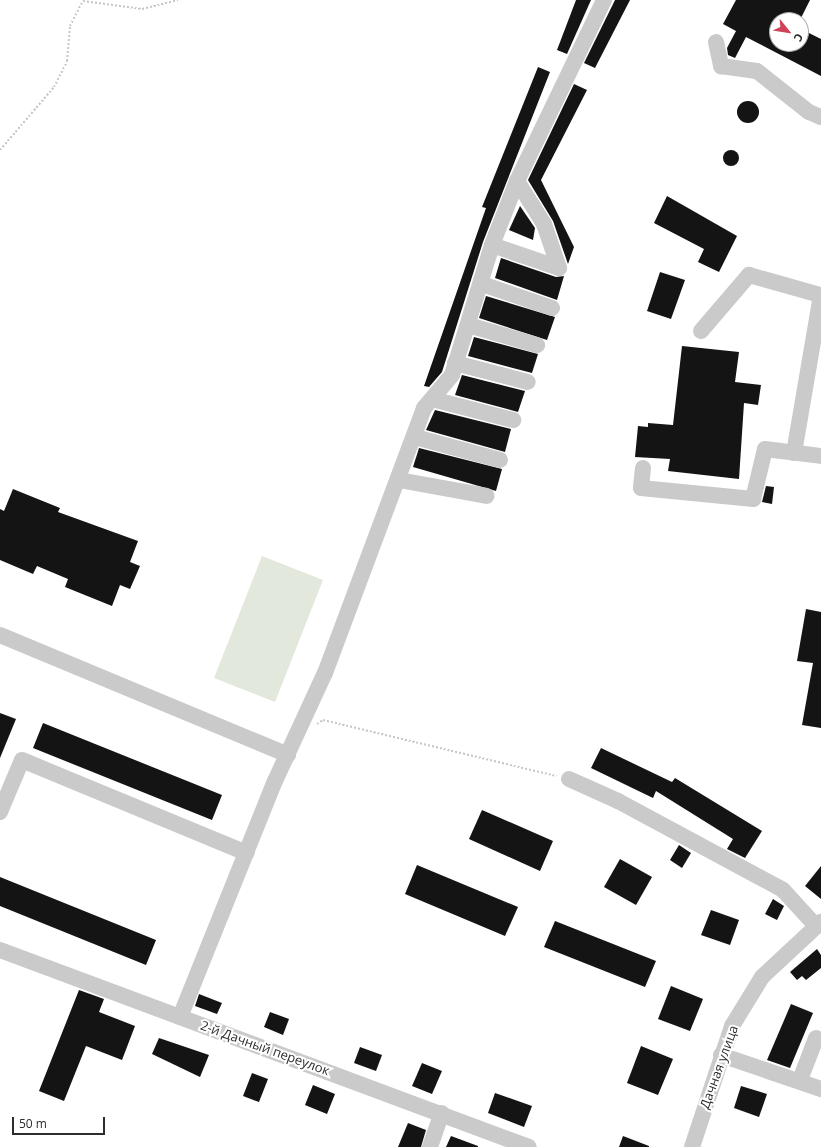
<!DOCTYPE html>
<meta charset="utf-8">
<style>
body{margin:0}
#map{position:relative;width:821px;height:1147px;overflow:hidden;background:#fff;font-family:"Open Sans",sans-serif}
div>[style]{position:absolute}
.green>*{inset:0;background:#e3e8dc}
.building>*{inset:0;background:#141414}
.round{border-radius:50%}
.path>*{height:2px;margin-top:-1px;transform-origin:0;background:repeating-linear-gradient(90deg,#c7c7c7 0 2px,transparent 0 4px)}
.minor>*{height:16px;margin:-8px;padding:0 8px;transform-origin:8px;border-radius:8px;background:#cacaca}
span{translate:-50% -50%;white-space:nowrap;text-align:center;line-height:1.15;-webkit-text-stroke:4px #fff;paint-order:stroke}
.street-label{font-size:13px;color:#2d2d2d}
.north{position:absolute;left:769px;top:12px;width:40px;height:40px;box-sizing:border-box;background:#fff;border:1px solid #ababab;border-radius:50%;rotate:120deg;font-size:11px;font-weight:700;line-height:16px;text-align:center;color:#2d2d2d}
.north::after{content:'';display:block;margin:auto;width:14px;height:18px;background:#d04356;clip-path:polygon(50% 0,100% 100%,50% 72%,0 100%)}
.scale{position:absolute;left:12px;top:1117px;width:93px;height:18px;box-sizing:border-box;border:2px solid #2d2d2d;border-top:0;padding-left:5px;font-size:12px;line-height:14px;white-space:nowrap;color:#2d2d2d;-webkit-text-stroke:3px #fff;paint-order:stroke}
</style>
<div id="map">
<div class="green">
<i style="clip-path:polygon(262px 556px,323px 580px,275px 702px,214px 678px)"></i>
</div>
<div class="building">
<i style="clip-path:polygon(576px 0,591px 0,567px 54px,557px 50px)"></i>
<i style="clip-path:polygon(615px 0,630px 0,595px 68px,584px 63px)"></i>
<i style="clip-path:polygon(736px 0,810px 0,800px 20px,777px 20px,777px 44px,801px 44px,801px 29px,821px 39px,821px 76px,746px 37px,735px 58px,728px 55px,727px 48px,736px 31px,723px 24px)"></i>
<i style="clip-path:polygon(538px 67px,550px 72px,483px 242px,442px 372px,429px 387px,424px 386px,486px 208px,482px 207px)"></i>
<i style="clip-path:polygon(574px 84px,587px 90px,541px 180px,574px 247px,568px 264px,553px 221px,528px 180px)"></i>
<i class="round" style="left:737px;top:101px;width:22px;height:22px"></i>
<i class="round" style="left:723px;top:150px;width:16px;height:16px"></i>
<i style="clip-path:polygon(667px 196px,737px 236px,719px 272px,698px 262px,704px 249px,654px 223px)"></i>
<i style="clip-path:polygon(520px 206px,535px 228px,533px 240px,509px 230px)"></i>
<i style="clip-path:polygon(501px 258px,556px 277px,564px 276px,557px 300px,495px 278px)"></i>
<i style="clip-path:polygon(660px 272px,685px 280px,671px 319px,647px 311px)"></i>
<i style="clip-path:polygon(486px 296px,555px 317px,547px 340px,479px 318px)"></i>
<i style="clip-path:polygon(474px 337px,538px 354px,532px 373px,468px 356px)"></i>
<i style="clip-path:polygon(682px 346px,739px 352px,735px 382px,761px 385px,758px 405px,744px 403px,739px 479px,668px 471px,670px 459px,635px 457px,638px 426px,648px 427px,648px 423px,673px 425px)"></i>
<i style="clip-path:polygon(462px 375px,525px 391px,518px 412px,455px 395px)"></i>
<i style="clip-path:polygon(435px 410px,511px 429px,505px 452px,426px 430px)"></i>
<i style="clip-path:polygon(419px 448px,502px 469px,496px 491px,413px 467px)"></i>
<i style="clip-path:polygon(766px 486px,774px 487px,772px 504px,762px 502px)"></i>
<i style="clip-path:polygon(13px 489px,60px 508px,58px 512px,138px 541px,130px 562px,140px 566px,130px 589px,120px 585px,112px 606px,65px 587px,68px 579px,37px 566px,33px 574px,0 560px,0 509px,4px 511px)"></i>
<i style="clip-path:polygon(806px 609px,821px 612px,821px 728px,802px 725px,813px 663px,797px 661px)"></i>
<i style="clip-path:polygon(0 713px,16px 719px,0 758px)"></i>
<i style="clip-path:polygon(43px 723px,222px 795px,212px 820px,33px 748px)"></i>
<i style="clip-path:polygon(601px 748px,672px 782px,675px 778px,762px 831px,745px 858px,727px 849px,733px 839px,656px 791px,653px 798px,591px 768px)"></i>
<i style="clip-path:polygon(482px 810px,553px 841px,540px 871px,469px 839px)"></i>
<i style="clip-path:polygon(679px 845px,691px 853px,682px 868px,670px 860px)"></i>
<i style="clip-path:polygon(620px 859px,652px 877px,636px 905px,604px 887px)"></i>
<i style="clip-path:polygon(417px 865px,518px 907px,505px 936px,405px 894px)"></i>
<i style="clip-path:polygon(821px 866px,821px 899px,805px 886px)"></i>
<i style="clip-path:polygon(0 877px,156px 940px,146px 965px,0 906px)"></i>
<i style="clip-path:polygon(773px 899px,784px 906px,777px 920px,765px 914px)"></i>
<i style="clip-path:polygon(711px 910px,739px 920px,730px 945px,701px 935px)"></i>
<i style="clip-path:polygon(555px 921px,656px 961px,645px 987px,544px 947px)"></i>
<i style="clip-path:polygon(817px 949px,821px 955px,821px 968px,806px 980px,802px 976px,797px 980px,790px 972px)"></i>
<i style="clip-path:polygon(671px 986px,703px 999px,690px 1031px,658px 1019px)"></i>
<i style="clip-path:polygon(79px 990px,104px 999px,99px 1012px,135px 1026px,122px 1060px,86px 1046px,64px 1101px,39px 1091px)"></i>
<i style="clip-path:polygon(199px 994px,222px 1003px,217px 1014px,195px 1006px)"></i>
<i style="clip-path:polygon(791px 1004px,813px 1013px,790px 1068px,767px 1060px)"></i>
<i style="clip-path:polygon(270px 1012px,289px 1019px,283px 1035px,264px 1027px)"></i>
<i style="clip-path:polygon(159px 1038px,209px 1055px,200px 1077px,152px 1054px)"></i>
<i style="clip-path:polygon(641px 1046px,673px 1059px,658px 1095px,627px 1083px)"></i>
<i style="clip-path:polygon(360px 1047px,382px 1055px,376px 1071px,354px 1063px)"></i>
<i style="clip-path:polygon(422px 1063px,442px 1071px,432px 1094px,412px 1086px)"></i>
<i style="clip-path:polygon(252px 1073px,268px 1079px,259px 1102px,243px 1096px)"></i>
<i style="clip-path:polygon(313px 1085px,335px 1094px,327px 1114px,305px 1105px)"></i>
<i style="clip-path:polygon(741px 1086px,767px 1094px,759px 1117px,734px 1108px)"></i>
<i style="clip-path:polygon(495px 1093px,532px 1106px,524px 1127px,488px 1113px)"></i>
<i style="clip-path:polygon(408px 1123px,426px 1130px,421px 1147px,398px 1147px)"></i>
<i style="clip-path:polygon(451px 1136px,478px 1146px,478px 1147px,446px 1147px)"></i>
<i style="clip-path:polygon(623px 1136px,649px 1146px,649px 1147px,619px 1147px)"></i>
</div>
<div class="path">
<i style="left:0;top:150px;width:83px;rotate:-49.4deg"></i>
<i style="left:54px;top:87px;width:29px;rotate:-63deg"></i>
<i style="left:67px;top:61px;width:35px;rotate:-85deg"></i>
<i style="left:70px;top:26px;width:28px;rotate:-63deg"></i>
<i style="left:83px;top:1px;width:60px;rotate:7.7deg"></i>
<i style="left:142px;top:9px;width:37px;rotate:-14deg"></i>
<i style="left:317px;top:724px;width:7px;rotate:-34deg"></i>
<i style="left:323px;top:720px;width:240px;rotate:13.5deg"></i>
</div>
<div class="minor">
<i style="left:716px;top:42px;width:25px;rotate:78deg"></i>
<i style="left:721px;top:66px;width:36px;rotate:8deg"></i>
<i style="left:757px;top:71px;width:66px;rotate:38.3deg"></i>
<i style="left:809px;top:112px;width:13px;rotate:23deg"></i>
<i style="left:492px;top:245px;width:71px;rotate:18.9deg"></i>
<i style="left:559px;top:268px;width:46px;rotate:-108.8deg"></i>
<i style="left:544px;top:224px;width:51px;rotate:-122.1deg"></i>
<i style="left:482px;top:284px;width:74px;rotate:18.9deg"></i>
<i style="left:468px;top:325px;width:72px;rotate:16.2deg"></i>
<i style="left:701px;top:331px;width:74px;rotate:-49.4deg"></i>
<i style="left:749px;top:275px;width:74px;rotate:15.7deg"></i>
<i style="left:455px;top:363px;width:75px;rotate:14.6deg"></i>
<i style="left:432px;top:399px;width:84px;rotate:14.5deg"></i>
<i style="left:415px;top:437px;width:88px;rotate:15.1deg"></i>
<i style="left:794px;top:453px;width:160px;rotate:-80.3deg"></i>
<i style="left:643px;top:468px;width:20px;rotate:96deg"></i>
<i style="left:641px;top:488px;width:113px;rotate:5.6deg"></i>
<i style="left:753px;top:499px;width:51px;rotate:-76.5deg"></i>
<i style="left:765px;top:449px;width:56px;rotate:7.1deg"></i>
<i style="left:399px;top:480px;width:89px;rotate:10.3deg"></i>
<i style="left:0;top:635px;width:312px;rotate:22.6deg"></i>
<i style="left:569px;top:779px;width:54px;rotate:24.2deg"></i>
<i style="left:618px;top:801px;width:187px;rotate:28.3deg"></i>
<i style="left:783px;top:890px;width:49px;rotate:47.5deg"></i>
<i style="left:0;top:812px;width:56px;rotate:-67.1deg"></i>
<i style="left:22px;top:760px;width:243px;rotate:22.5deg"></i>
<i style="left:0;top:950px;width:564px;rotate:20.43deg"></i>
<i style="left:180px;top:1017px;width:254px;rotate:-68.1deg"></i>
<i style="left:275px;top:781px;width:119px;rotate:-65.2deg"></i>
<i style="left:325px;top:673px;width:283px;rotate:-69.5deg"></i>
<i style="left:424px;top:408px;width:43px;rotate:-49.7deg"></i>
<i style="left:452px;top:375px;width:136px;rotate:-72.9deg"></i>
<i style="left:492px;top:245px;width:69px;rotate:-68.7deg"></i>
<i style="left:517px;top:181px;width:201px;rotate:-64.3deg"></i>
<i style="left:721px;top:1055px;width:106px;rotate:18.8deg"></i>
<i style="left:800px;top:1080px;width:45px;rotate:-69.1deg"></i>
<i style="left:430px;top:1147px;width:36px;rotate:-71deg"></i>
<i style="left:692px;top:1147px;width:127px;rotate:-71.7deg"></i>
<i style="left:732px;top:1026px;width:57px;rotate:-58.5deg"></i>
<i style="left:762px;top:977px;width:81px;rotate:-43deg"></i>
</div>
<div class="street-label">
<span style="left:265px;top:1048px;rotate:20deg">2-й Дачный переулок</span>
<span style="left:719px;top:1067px;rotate:-70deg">Дачная улица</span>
</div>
<div class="north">С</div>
<div class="scale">50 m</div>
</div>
